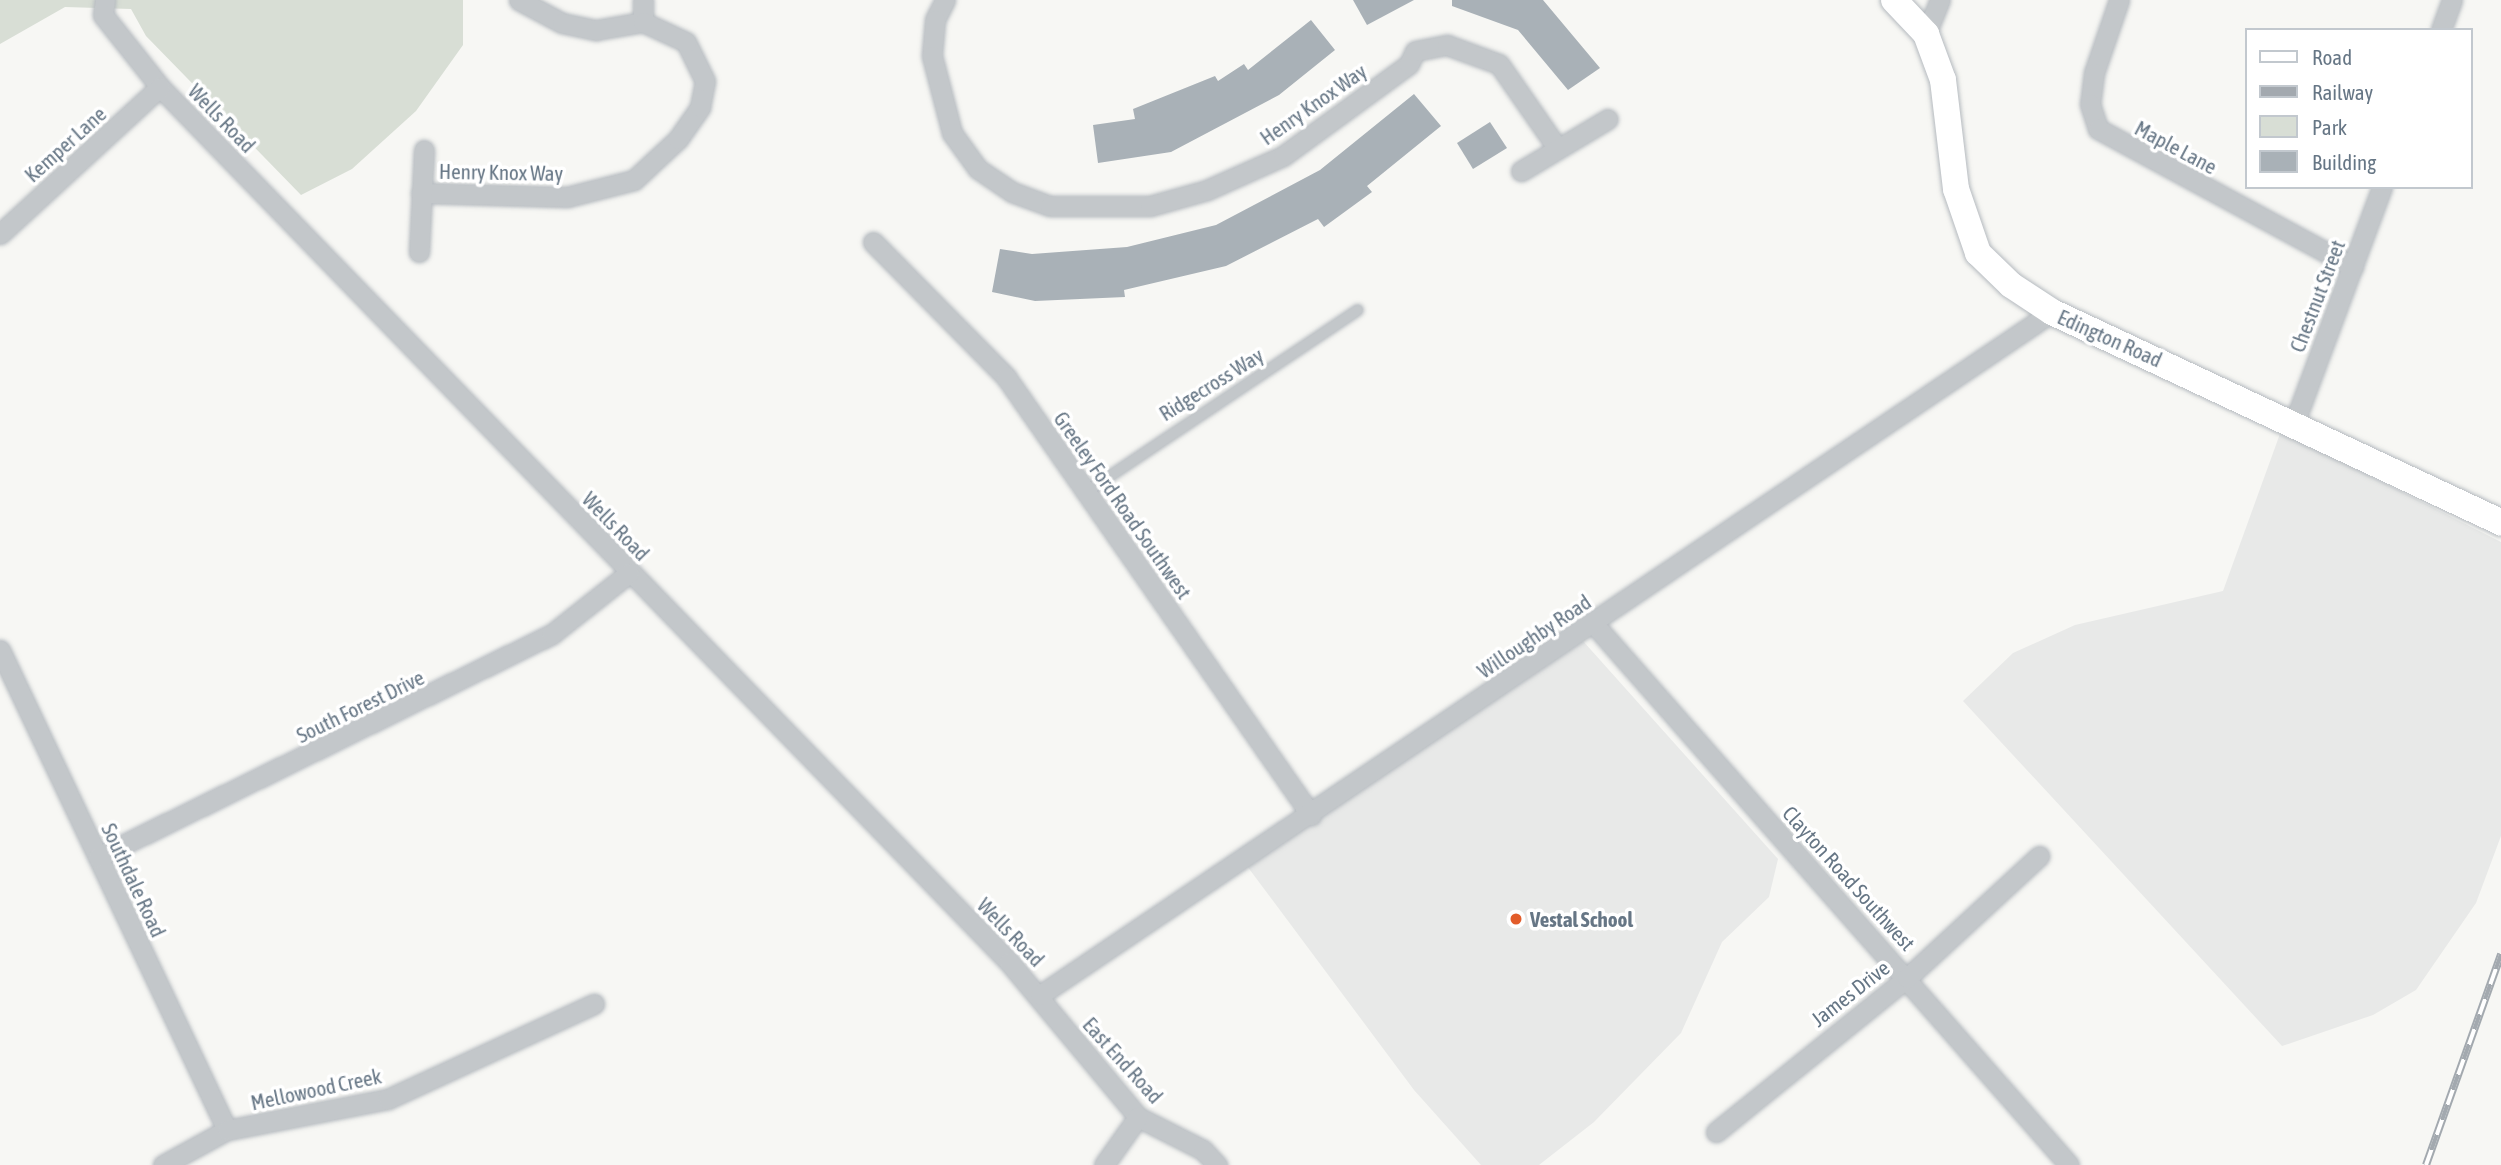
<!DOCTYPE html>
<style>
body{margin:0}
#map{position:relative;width:2501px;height:1165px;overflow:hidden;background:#f7f7f4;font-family:"Asap Condensed",sans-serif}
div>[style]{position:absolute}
.built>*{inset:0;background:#e8e9e8}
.green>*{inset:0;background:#d8ded5}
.building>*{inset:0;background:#a9b1b7}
.roads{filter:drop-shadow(0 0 2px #b5babf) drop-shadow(0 0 2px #b5babf)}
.lane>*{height:10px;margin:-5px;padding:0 5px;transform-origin:5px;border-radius:5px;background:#c3c7ca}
.street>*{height:19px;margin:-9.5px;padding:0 9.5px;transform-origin:9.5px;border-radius:9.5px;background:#c3c7ca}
.secondary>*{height:26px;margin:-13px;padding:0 13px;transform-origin:13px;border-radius:13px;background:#fff}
.rail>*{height:8px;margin-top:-4px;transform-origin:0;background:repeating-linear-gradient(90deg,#fff 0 16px,#a3a9af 0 32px);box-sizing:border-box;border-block:2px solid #a3a9af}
.dots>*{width:19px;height:19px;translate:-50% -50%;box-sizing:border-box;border:4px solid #fff;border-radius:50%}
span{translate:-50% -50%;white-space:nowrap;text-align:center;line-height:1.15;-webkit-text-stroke:7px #fff;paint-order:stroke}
.street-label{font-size:21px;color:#667685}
.poi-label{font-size:21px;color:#667685;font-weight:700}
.left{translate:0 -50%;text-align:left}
.legend{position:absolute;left:2245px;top:28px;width:228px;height:161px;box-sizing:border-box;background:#fff;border:2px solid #c2c8ce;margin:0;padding:9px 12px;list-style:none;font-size:21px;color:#667685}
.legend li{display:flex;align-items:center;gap:14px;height:35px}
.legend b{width:35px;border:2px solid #c2c8ce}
</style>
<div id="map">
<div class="built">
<i style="clip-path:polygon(2281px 431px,2501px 542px,2501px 836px,2476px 903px,2416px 990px,2373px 1015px,2282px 1046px,1963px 701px,2013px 653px,2075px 625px,2223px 591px)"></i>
<i style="clip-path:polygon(1583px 641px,1778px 859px,1769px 897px,1722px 942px,1681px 1033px,1594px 1122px,1539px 1165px,1481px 1165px,1414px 1090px,1247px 866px)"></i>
</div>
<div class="green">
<i style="clip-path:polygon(0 0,463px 0,463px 45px,416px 111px,352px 169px,301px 195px,146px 36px,131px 9px,65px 7px,0 44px)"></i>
</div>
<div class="building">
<i style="clip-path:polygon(1353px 0,1414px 0,1367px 25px)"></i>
<i style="clip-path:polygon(1452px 0,1543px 0,1600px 68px,1568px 90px,1518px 30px,1452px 6px)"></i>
<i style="clip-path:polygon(1311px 20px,1335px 50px,1279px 95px,1171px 152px,1098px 163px,1093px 125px,1135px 119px,1133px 109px,1215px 76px,1218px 81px,1244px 64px,1248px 70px)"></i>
<i style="clip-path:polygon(1414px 94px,1441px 126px,1367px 186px,1372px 192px,1324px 227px,1318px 219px,1226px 266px,1124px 290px,1125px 297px,1035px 301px,992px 292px,1000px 249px,1032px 254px,1127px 247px,1216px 225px,1320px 170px)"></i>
<i style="clip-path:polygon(1490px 122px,1507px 148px,1473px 169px,1457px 143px)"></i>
</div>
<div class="roads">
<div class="lane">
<i style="left:1086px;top:492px;width:327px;rotate:-33.8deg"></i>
</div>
<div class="street">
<i style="left:105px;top:0;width:15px;rotate:98deg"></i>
<i style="left:103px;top:15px;width:92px;rotate:51.6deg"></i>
<i style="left:160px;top:87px;width:1219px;rotate:45.86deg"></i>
<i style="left:1009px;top:962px;width:202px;rotate:50.2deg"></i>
<i style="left:1138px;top:1117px;width:73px;rotate:26.9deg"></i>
<i style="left:1203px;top:1150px;width:21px;rotate:47deg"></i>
<i style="left:519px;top:0;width:49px;rotate:28.1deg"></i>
<i style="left:562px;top:23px;width:35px;rotate:12deg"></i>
<i style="left:596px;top:30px;width:48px;rotate:-9.7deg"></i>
<i style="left:643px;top:0;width:22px;rotate:90deg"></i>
<i style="left:945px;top:0;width:22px;rotate:117deg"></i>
<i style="left:935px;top:20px;width:36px;rotate:95deg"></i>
<i style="left:932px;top:56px;width:80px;rotate:75.4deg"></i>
<i style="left:952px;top:133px;width:44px;rotate:54.2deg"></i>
<i style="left:978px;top:169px;width:41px;rotate:34.1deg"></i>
<i style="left:1012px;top:192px;width:40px;rotate:20.2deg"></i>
<i style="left:1050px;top:206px;width:100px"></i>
<i style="left:1150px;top:206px;width:59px;rotate:-15.7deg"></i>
<i style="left:1207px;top:190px;width:83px;rotate:-24.1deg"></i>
<i style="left:1283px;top:156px;width:156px;rotate:-36.1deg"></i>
<i style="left:1409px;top:64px;width:14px;rotate:-65deg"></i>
<i style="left:1415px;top:51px;width:33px;rotate:-11deg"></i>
<i style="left:1447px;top:45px;width:55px;rotate:20.1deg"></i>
<i style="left:1499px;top:64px;width:103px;rotate:55.2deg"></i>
<i style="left:2119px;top:0;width:77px;rotate:108.9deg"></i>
<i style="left:2094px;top:73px;width:31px;rotate:97deg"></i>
<i style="left:2090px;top:104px;width:26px;rotate:72deg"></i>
<i style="left:2098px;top:129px;width:290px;rotate:28.4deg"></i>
<i style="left:2441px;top:30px;width:32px;rotate:-70deg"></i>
<i style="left:1926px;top:34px;width:37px;rotate:-68deg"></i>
<i style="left:1521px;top:171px;width:101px;rotate:-30.9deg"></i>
<i style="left:421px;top:193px;width:146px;rotate:1.6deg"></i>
<i style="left:567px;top:197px;width:69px;rotate:-14.2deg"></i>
<i style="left:634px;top:180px;width:60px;rotate:-43deg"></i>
<i style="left:678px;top:139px;width:39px;rotate:-55deg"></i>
<i style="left:700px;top:107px;width:26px;rotate:-79deg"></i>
<i style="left:705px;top:81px;width:43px;rotate:-116deg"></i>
<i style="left:686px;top:42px;width:47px;rotate:-155.1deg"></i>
<i style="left:0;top:234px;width:217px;rotate:-42.6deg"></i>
<i style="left:873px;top:242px;width:190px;rotate:45.4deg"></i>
<i style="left:1006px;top:377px;width:534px;rotate:55.15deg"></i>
<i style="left:419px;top:252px;width:102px;rotate:-87.2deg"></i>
<i style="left:2295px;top:421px;width:250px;rotate:-69.6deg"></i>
<i style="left:1593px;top:623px;width:721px;rotate:48.71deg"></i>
<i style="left:0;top:650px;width:531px;rotate:64.69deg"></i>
<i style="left:98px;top:857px;width:506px;rotate:-26.16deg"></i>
<i style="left:552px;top:634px;width:98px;rotate:-38.4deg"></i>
<i style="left:1040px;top:995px;width:1221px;rotate:-34.02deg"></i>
<i style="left:1716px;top:1132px;width:245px;rotate:-38.9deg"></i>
<i style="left:1907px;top:978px;width:180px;rotate:-42.7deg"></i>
<i style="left:163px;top:1165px;width:73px;rotate:-28.7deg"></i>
<i style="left:227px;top:1130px;width:164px;rotate:-10.9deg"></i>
<i style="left:388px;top:1099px;width:227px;rotate:-24.8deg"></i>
<i style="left:1104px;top:1165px;width:59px;rotate:-54.7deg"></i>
</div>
<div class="secondary">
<i style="left:1894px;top:0;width:47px;rotate:46.7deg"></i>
<i style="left:1926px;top:34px;width:49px;rotate:69.7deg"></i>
<i style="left:1943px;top:80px;width:110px;rotate:83.2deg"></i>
<i style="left:1956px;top:189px;width:68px;rotate:71deg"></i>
<i style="left:1978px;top:253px;width:46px;rotate:44.1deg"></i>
<i style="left:2011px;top:285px;width:49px;rotate:33.4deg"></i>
<i style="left:2052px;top:312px;width:496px;rotate:25.1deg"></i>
</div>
</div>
<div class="rail">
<i style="left:2426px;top:1165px;width:224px;rotate:-70.4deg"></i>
</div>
<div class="dots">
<i style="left:1516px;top:919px;background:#e25c2a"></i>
</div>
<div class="street-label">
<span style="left:1313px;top:104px;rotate:-35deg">Henry Knox Way</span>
<span style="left:222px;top:118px;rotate:46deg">Wells Road</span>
<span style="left:65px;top:144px;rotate:-42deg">Kemper Lane</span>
<span style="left:2176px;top:147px;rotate:28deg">Maple Lane</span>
<span style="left:501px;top:172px;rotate:1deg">Henry Knox Way</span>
<span style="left:2317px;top:296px;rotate:-69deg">Chestnut Street</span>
<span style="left:2110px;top:338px;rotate:24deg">Edington Road</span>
<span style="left:1211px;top:384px;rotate:-32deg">Ridgecross Way</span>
<span style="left:1123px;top:505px;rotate:55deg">Greeley Ford Road Southwest</span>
<span style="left:616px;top:526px;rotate:46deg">Wells Road</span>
<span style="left:1534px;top:636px;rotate:-34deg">Willoughby Road</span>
<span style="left:360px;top:706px;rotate:-26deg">South Forest Drive</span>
<span style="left:1849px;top:878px;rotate:48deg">Clayton Road Southwest</span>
<span style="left:134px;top:880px;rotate:65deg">Southdale Road</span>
<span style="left:1011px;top:932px;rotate:46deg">Wells Road</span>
<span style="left:1850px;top:993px;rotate:-38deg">James Drive</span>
<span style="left:1123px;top:1060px;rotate:48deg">East End Road</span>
<span style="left:316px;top:1089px;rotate:-12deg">Mellowood Creek</span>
</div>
<div class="poi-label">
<span class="left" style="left:1530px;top:919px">Vestal School</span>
</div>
<ul class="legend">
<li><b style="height:9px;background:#fff"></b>Road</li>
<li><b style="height:9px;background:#a3a9af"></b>Railway</li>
<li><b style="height:19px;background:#d8ded5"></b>Park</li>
<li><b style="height:19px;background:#a9b1b7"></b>Building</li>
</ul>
</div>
